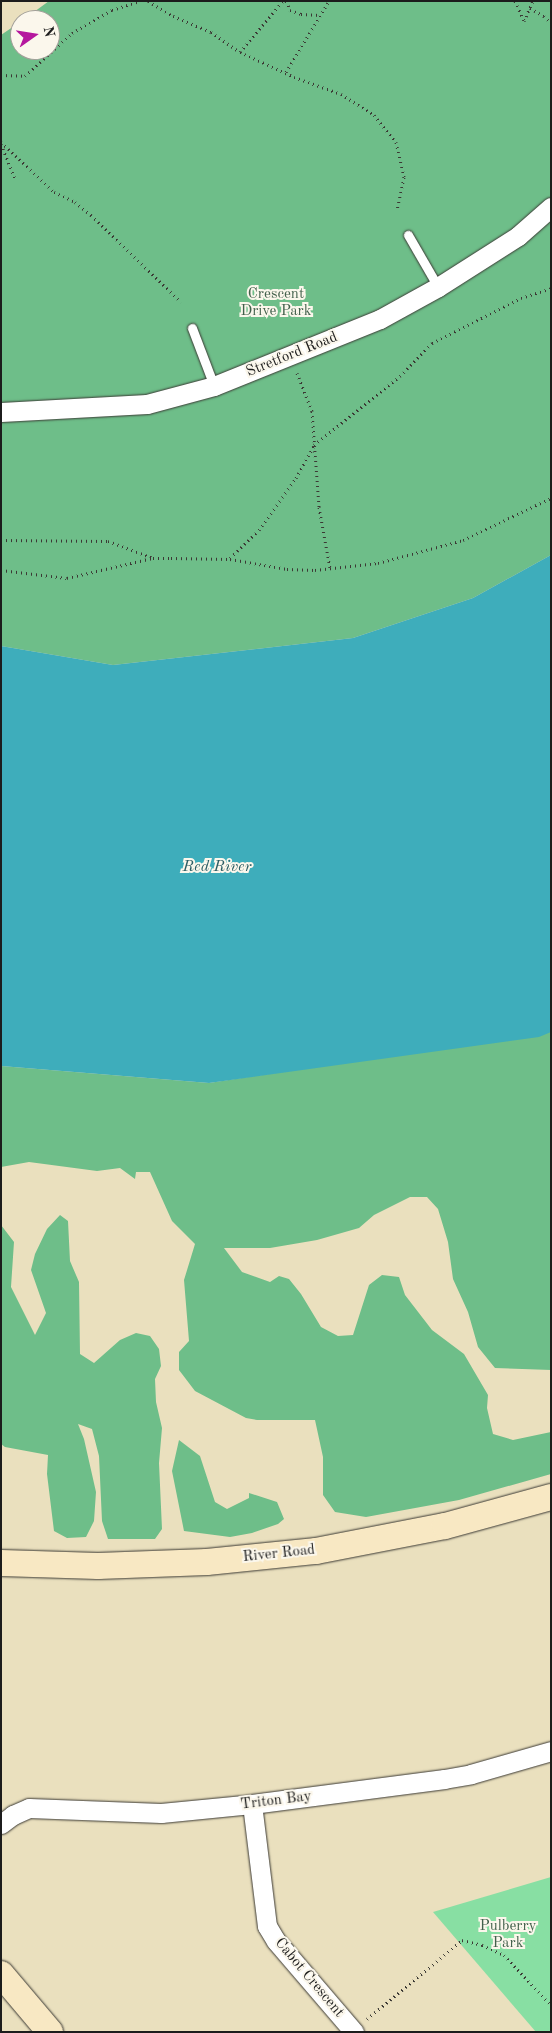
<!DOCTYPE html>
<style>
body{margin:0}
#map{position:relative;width:552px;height:2033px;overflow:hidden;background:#eae0be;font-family:"Old Standard TT",serif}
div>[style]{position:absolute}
.green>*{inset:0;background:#88dfa3}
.forest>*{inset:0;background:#6ebe89}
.water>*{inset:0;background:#3eadbb}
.path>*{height:3px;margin-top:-1.5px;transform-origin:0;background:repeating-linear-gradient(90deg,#3b3934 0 1px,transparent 0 5px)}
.roads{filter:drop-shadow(0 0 1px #3b3934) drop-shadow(0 0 1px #3b3934)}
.lane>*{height:9px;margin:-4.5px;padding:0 4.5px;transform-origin:4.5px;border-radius:4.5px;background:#fff}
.street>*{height:19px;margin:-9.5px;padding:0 9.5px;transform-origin:9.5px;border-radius:9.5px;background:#fff}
.secondary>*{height:26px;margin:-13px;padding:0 13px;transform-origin:13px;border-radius:13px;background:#f8e8c3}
span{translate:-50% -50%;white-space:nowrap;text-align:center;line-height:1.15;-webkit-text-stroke:4px #fbf7ec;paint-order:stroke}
.park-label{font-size:15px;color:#42604b}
.street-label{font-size:15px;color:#1c1c1c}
.water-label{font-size:16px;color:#2b5d64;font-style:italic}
.frame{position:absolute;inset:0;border:2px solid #1c1c1c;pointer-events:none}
.north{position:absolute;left:10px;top:10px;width:50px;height:50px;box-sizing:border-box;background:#fbf7ec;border:1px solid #a29f99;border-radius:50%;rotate:77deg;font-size:14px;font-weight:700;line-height:20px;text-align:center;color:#1c1c1c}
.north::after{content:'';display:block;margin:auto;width:18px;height:22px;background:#b5179e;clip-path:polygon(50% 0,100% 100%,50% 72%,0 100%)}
</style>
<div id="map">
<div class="green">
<i style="clip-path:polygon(551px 1877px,551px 2032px,536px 2032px,433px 1912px)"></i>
</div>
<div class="forest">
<i style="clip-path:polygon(49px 1px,551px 1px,551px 555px,473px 598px,353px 638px,113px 665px,1px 646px,1px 35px,20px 22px,20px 50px,50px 50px,50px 20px,23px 20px)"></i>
<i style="clip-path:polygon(551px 1031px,551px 1370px,495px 1368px,478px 1347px,468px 1312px,453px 1279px,448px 1242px,438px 1209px,427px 1197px,410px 1197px,374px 1215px,359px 1228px,317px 1240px,270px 1248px,224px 1248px,242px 1272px,270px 1282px,279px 1276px,289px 1279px,301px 1294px,321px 1327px,338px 1336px,353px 1335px,369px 1285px,382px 1275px,399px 1277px,405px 1295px,432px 1330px,464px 1354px,488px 1395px,487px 1408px,493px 1434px,513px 1440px,551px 1432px,551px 1474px,459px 1500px,366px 1517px,335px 1512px,323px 1495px,323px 1457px,315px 1420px,257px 1420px,246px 1418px,195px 1391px,179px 1370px,179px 1352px,189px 1341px,184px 1280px,195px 1244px,172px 1221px,150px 1172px,136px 1172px,135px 1179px,120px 1168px,97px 1171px,29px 1162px,1px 1167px,1px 1066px,209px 1083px)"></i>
<i style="clip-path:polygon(60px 1215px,68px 1221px,70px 1261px,79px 1282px,80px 1354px,94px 1363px,120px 1340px,136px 1333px,150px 1336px,159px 1349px,161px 1366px,155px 1379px,156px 1402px,162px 1428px,159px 1463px,162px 1529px,155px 1539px,108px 1539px,102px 1521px,99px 1456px,92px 1429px,78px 1424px,84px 1439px,96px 1492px,94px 1521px,86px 1537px,67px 1538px,54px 1531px,47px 1474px,48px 1455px,5px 1447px,1px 1444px,1px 1225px,14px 1242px,11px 1287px,35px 1335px,46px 1313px,31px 1270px,35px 1254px,47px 1229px)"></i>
<i style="clip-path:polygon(179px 1440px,200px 1456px,215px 1502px,227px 1509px,249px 1498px,249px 1493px,277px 1502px,284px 1519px,278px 1524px,252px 1533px,230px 1537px,184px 1531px,172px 1471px)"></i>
</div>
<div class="water">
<i style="clip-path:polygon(551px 555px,551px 1032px,539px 1037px,209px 1083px,1px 1066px,1px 646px,113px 665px,353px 638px,473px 598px)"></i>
</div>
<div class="path">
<i style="left:148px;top:1px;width:29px;rotate:31deg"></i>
<i style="left:173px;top:16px;width:41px;rotate:22.8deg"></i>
<i style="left:211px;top:32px;width:35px;rotate:35deg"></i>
<i style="left:240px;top:52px;width:60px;rotate:24.8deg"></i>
<i style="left:294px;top:77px;width:50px;rotate:19.9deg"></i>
<i style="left:341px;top:94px;width:39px;rotate:32deg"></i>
<i style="left:374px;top:115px;width:35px;rotate:51deg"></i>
<i style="left:396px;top:142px;width:36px;rotate:77deg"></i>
<i style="left:404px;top:177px;width:33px;rotate:102deg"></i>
<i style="left:286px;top:1px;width:10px;rotate:66deg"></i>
<i style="left:290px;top:10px;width:12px;rotate:20deg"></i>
<i style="left:301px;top:14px;width:19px;rotate:3deg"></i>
<i style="left:515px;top:1px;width:21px;rotate:65deg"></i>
<i style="left:530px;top:8px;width:16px;rotate:30deg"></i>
<i style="left:544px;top:16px;width:10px;rotate:45deg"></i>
<i style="left:524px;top:21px;width:22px;rotate:-66deg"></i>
<i style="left:240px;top:52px;width:67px;rotate:-49.9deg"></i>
<i style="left:286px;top:72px;width:83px;rotate:-58.8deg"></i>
<i style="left:1px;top:75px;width:24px;rotate:2deg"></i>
<i style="left:25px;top:76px;width:64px;rotate:-42.5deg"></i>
<i style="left:72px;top:33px;width:46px;rotate:-29.9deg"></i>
<i style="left:112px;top:10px;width:28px;rotate:-18deg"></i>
<i style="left:1px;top:142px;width:73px;rotate:43.3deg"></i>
<i style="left:54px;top:192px;width:23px;rotate:25deg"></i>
<i style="left:75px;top:202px;width:21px;rotate:39deg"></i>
<i style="left:91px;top:215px;width:125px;rotate:44deg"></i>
<i style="left:1px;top:144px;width:37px;rotate:68deg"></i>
<i style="left:297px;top:373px;width:41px;rotate:68.5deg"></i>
<i style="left:312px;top:411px;width:96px;rotate:85.8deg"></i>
<i style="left:319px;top:507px;width:62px;rotate:79.8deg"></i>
<i style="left:1px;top:540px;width:107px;rotate:0.5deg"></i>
<i style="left:108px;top:541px;width:48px;rotate:20.7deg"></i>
<i style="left:230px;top:558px;width:40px;rotate:-44deg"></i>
<i style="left:259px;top:530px;width:64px;rotate:-54.6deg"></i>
<i style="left:296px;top:478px;width:38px;rotate:-61deg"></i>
<i style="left:314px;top:445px;width:110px;rotate:-38.7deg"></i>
<i style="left:400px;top:376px;width:46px;rotate:-45.9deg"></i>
<i style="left:432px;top:343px;width:100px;rotate:-26.8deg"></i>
<i style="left:521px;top:298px;width:32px;rotate:-18deg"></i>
<i style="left:1px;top:570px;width:66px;rotate:6.9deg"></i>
<i style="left:67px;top:578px;width:88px;rotate:-13.1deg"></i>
<i style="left:153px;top:558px;width:18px"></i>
<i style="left:171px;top:558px;width:59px;rotate:1deg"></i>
<i style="left:230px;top:559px;width:58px;rotate:10deg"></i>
<i style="left:287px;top:569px;width:28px;rotate:2deg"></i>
<i style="left:315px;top:570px;width:63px;rotate:-6.3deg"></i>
<i style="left:378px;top:563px;width:88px;rotate:-15.1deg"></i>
<i style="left:463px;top:540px;width:98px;rotate:-25.5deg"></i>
<i style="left:367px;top:2019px;width:124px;rotate:-39.7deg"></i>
<i style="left:462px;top:1940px;width:21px;rotate:14deg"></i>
<i style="left:482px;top:1945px;width:24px;rotate:24deg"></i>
<i style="left:504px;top:1955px;width:69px;rotate:46.8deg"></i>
</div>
<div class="roads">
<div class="lane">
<i style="left:408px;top:235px;width:60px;rotate:60deg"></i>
<i style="left:192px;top:328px;width:62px;rotate:69.2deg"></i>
</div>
<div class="street">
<i style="left:1px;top:412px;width:146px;rotate:-3.1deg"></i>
<i style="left:147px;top:404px;width:69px;rotate:-15deg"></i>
<i style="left:214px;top:386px;width:179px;rotate:-22deg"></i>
<i style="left:380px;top:319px;width:66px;rotate:-28.9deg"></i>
<i style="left:438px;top:287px;width:95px;rotate:-32.5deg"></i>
<i style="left:518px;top:236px;width:44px;rotate:-41.3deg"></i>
<i style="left:252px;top:1804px;width:123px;rotate:83deg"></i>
<i style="left:267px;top:1926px;width:17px;rotate:59deg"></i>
<i style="left:276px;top:1941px;width:120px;rotate:49.4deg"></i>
<i style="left:1px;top:1824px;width:15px;rotate:-37deg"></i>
<i style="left:13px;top:1815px;width:17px;rotate:-24deg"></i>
<i style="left:29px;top:1808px;width:132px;rotate:2.2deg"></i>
<i style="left:161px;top:1813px;width:91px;rotate:-5.6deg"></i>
<i style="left:252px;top:1804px;width:194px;rotate:-7.4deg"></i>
<i style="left:444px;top:1779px;width:27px;rotate:-10deg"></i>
<i style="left:471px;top:1774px;width:83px;rotate:-16deg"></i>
</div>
<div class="secondary">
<i style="left:1px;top:1563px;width:97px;rotate:1.8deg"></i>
<i style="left:98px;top:1566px;width:109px;rotate:-2.1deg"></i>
<i style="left:207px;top:1562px;width:110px;rotate:-5.8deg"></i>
<i style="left:316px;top:1551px;width:131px;rotate:-11deg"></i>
<i style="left:445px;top:1526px;width:110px;rotate:-15.3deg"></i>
<i style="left:1px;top:1974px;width:76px;rotate:49.8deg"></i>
</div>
</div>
<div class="park-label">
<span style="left:276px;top:303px">Crescent<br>Drive Park</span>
<span style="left:508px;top:1935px">Pulberry<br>Park</span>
</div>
<div class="street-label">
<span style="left:292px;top:355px;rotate:-22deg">Stretford Road</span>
<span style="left:279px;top:1554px;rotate:-6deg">River Road</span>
<span style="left:276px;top:1801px;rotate:-7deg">Triton Bay</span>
<span style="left:309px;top:1978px;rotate:50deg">Cabot Crescent</span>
</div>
<div class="water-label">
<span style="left:217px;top:867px">Red River</span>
</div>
<div class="frame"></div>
<div class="north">N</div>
</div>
